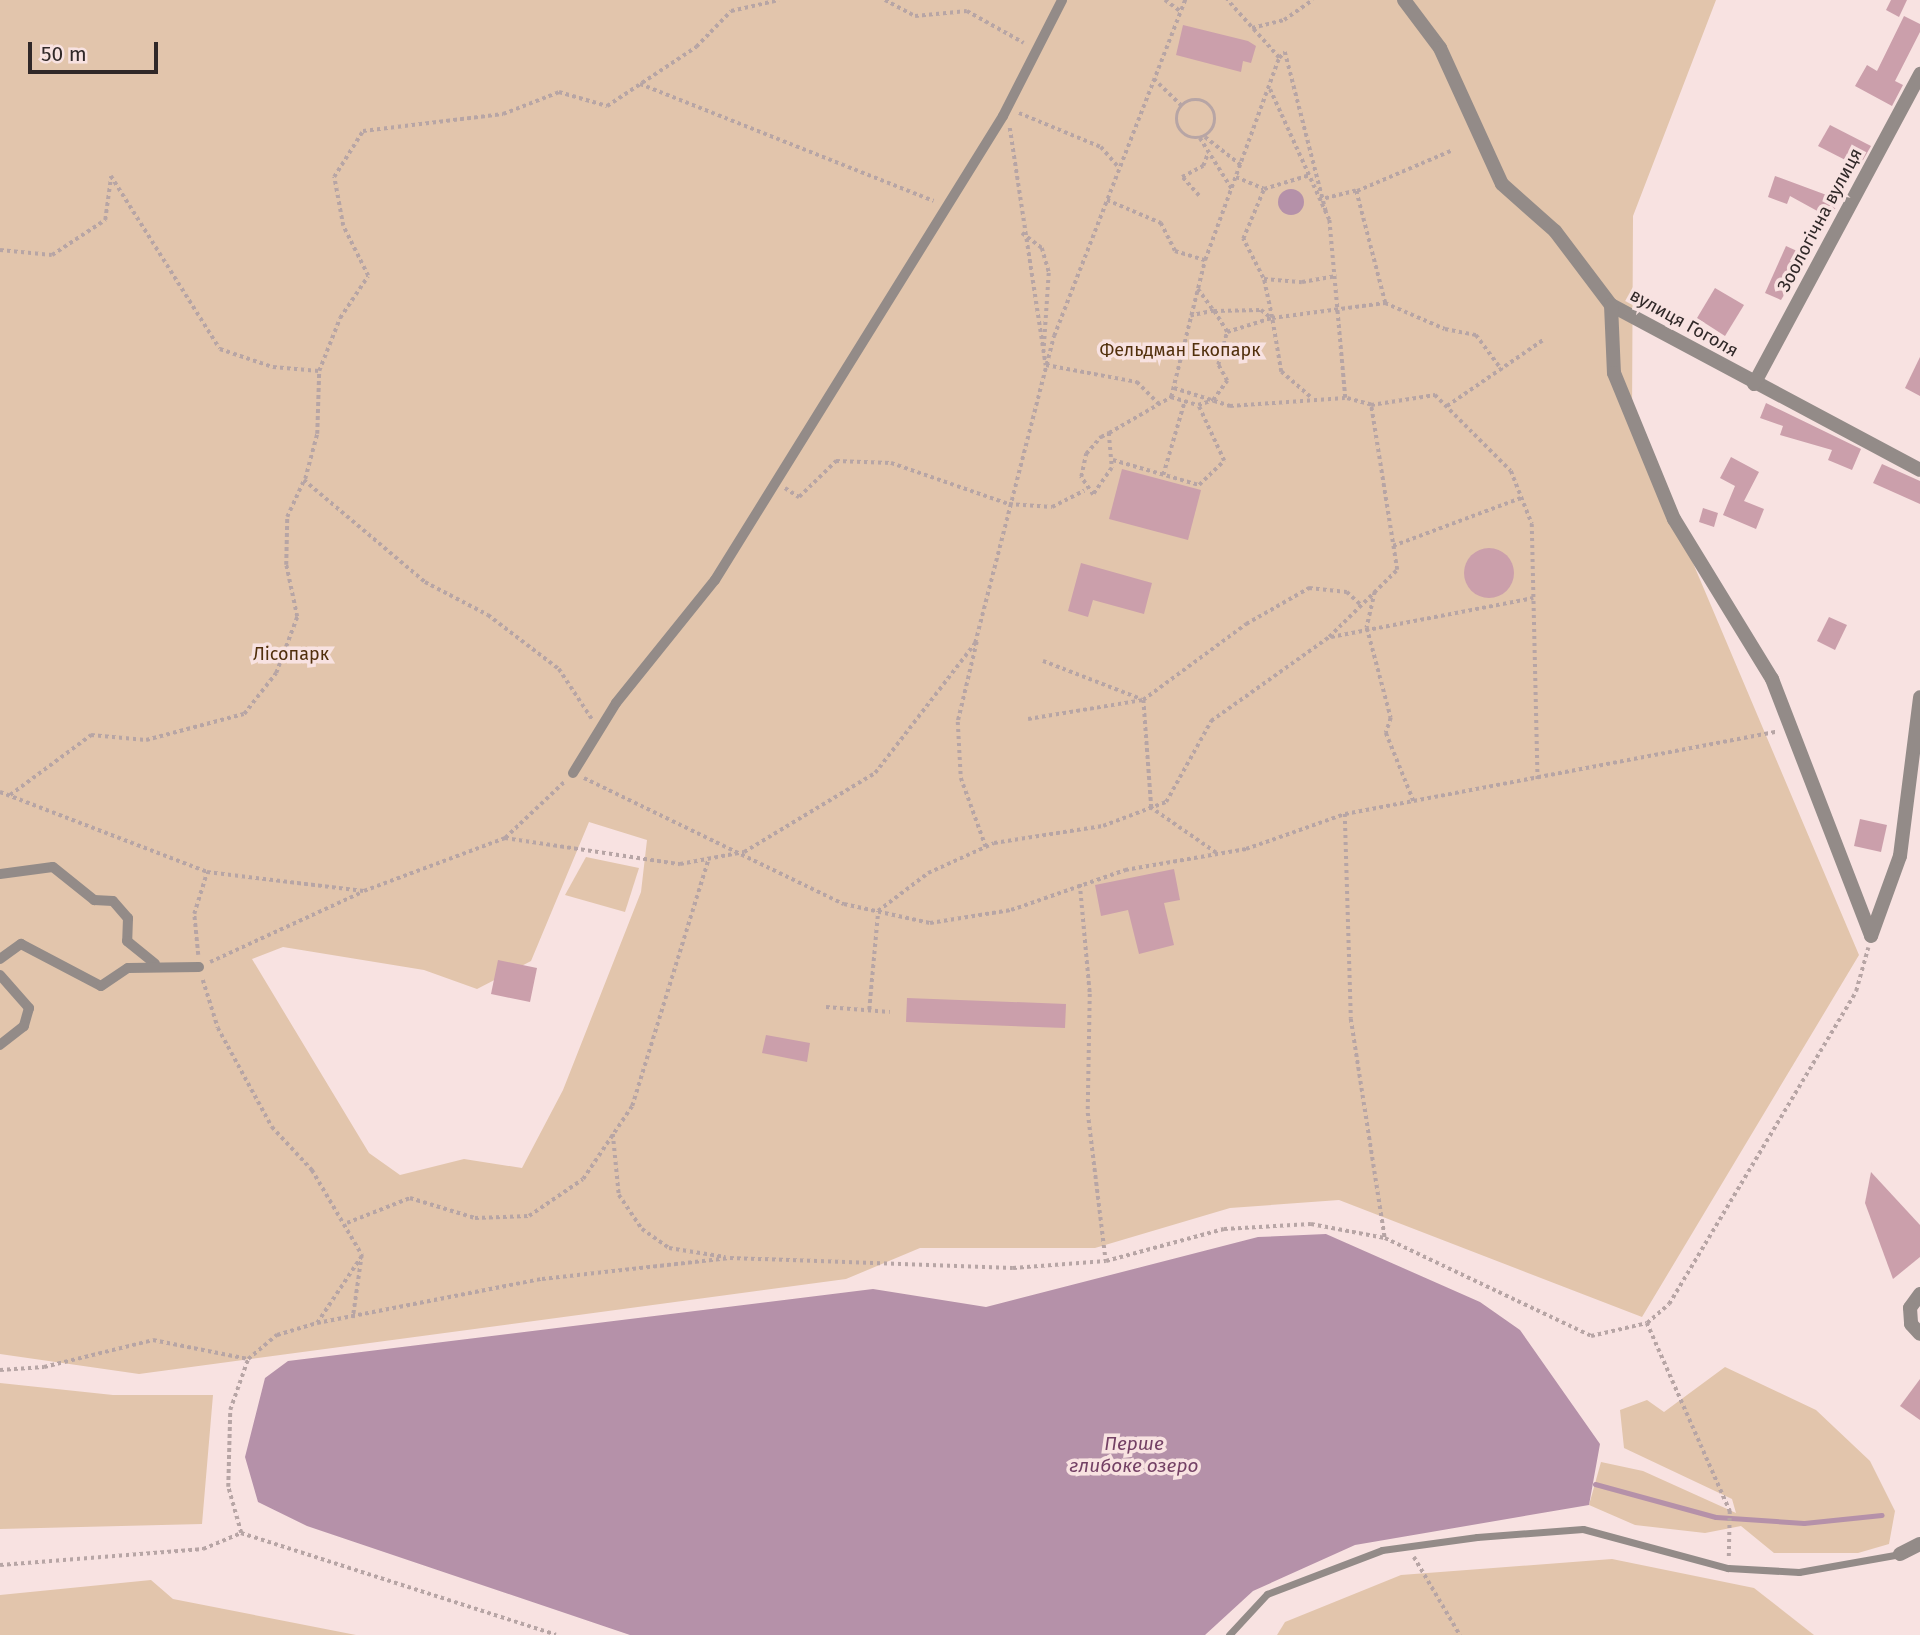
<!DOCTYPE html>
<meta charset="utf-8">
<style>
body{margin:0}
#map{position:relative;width:1920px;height:1635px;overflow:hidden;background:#f8e2e1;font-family:"Fira Sans",sans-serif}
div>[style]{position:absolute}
.green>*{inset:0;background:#e2c5ac}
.water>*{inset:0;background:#b591a9}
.round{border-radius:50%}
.stream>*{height:5px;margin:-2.5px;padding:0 2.5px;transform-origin:2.5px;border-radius:2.5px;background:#b591a9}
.building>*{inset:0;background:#cb9fab}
.path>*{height:3.5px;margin-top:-1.75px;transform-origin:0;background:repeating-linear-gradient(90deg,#b7a5a5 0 3.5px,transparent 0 7px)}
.path>.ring{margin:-1.75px;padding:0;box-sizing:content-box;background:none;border:3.5px solid #b7a5a5;border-radius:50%}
.service>*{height:7px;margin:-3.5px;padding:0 3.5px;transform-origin:3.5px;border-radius:3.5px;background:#938b88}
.pedestrian>*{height:10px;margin:-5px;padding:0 5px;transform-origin:5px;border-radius:5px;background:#938b88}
.minor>*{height:14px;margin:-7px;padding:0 7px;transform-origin:7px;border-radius:7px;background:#938b88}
span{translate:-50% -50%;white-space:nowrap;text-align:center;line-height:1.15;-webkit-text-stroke:7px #f8e2e1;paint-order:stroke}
.street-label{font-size:18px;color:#302828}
.park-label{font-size:18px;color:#512f0c}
.water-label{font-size:19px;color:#744165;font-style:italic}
.scale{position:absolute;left:28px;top:42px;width:130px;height:32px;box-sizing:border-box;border:4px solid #302828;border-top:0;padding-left:9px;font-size:21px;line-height:24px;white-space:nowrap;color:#302828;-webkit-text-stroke:5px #f8e2e1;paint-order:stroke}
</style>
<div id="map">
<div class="green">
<i style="clip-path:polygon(evenodd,0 0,1716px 0,1633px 216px,1632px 419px,1859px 955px,1642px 1317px,1339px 1200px,1230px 1208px,1095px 1248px,920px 1248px,846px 1279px,139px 1374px,0 1354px,0 0,589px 822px,647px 840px,641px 892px,563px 1090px,522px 1168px,464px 1159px,400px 1175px,369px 1153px,252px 959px,283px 947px,424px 970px,477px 989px,531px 961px,589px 822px)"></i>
<i style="clip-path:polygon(586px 857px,639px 868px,625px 912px,565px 895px)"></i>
<i style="clip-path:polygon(1725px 1367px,1816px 1410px,1870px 1461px,1895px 1511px,1889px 1544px,1858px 1553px,1774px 1553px,1741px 1526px,1705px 1533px,1635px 1525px,1589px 1505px,1601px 1462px,1643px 1471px,1736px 1513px,1732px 1499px,1624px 1448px,1620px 1410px,1647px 1400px,1664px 1412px)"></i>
<i style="clip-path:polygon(0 1383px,113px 1395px,213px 1395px,202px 1524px,0 1529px)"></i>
<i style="clip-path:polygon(1612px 1559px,1754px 1588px,1814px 1635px,1277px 1635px,1285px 1622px,1401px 1575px)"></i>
<i style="clip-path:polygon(151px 1580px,173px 1599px,356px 1635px,0 1635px,0 1595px)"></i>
</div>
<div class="water">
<i class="round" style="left:1278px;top:189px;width:26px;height:26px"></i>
<i style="clip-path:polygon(1326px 1234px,1480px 1302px,1520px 1330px,1600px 1444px,1589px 1505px,1355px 1545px,1253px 1591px,1205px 1635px,630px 1635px,307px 1526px,258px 1502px,245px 1457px,265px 1378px,288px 1361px,873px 1289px,986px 1307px,1258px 1237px)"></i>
</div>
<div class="stream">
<i style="left:1595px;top:1484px;width:125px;rotate:15.3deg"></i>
<i style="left:1716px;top:1517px;width:88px;rotate:3.9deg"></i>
<i style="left:1804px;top:1523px;width:78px;rotate:-5.9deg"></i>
</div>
<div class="building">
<i style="clip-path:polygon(1891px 0,1907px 0,1899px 17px,1886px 10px)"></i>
<i style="clip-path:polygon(1904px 16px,1920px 24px,1920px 32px,1895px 81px,1903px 85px,1892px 106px,1855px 86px,1867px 65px,1877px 71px)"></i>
<i style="clip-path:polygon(1183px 25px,1248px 41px,1256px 46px,1251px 63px,1243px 61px,1241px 72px,1176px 55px)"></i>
<i style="clip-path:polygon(1830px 125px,1871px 146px,1859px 167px,1818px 146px)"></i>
<i style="clip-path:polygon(1775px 176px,1840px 200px,1830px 218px,1790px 196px,1787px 204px,1768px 197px)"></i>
<i style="clip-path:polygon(1786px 246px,1808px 256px,1781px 300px,1765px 293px)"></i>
<i style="clip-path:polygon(1715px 288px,1744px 305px,1725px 336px,1697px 318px)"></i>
<i style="clip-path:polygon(1920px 357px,1920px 396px,1905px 388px)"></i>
<i style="clip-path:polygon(1766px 403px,1861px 449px,1852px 470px,1828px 460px,1832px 450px,1780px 435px,1783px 426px,1760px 418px)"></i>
<i style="clip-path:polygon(1731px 457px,1759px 472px,1744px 501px,1764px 509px,1756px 529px,1723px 515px,1735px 486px,1720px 478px)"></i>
<i style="clip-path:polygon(1882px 464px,1920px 481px,1920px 504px,1873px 483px)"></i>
<i style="clip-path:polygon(1122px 469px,1201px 490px,1188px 540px,1109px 519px)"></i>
<i style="clip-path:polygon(1703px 508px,1718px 513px,1714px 527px,1699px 522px)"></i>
<i class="round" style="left:1464px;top:548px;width:50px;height:50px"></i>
<i style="clip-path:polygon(1081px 563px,1152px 583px,1144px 614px,1093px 600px,1088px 617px,1068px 611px)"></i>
<i style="clip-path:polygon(1829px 617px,1847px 625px,1835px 650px,1817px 641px)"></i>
<i style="clip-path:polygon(1860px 819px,1887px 825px,1881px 852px,1854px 846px)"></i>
<i style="clip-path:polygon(1174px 869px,1180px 900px,1164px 903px,1174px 945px,1139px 954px,1128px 910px,1101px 916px,1095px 885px)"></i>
<i style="clip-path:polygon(498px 960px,537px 968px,530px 1002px,491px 994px)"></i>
<i style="clip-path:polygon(907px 998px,1066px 1004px,1065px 1028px,906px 1022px)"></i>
<i style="clip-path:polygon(766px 1035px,810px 1043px,807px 1062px,762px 1053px)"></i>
<i style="clip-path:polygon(1871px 1172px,1920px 1225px,1920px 1257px,1893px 1279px,1865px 1203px)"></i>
<i style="clip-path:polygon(1920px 1379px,1920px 1420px,1900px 1406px)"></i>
</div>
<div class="path">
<i style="left:885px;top:0;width:34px;rotate:28deg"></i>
<i style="left:915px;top:16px;width:52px;rotate:-5.5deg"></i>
<i style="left:967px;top:11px;width:65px;rotate:29.3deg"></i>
<i style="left:1165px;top:0;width:19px;rotate:36deg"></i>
<i style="left:1252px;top:28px;width:33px;rotate:-14deg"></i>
<i style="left:1284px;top:20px;width:35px;rotate:-35deg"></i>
<i style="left:1279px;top:58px;width:8px;rotate:-45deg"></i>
<i style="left:1285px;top:52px;width:168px;rotate:75.6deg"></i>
<i style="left:1154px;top:79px;width:39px;rotate:44deg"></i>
<i style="left:640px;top:84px;width:316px;rotate:21.7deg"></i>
<i class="ring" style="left:1177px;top:100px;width:34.5px;height:34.5px"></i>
<i style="left:1019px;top:113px;width:89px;rotate:22.5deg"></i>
<i style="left:1101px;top:147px;width:28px;rotate:49deg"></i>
<i style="left:1010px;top:128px;width:240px;rotate:81.4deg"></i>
<i style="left:1046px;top:365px;width:93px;rotate:10.6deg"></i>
<i style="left:1137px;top:382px;width:31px;rotate:45deg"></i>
<i style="left:1205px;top:137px;width:46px;rotate:37.9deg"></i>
<i style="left:1200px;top:138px;width:60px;rotate:57.9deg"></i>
<i style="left:1236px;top:177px;width:30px;rotate:23deg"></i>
<i style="left:1264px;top:189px;width:48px;rotate:-16.9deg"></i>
<i style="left:1357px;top:191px;width:102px;rotate:-23.1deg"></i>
<i style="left:1199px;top:196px;width:25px;rotate:-132deg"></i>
<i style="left:1182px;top:177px;width:24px;rotate:-28deg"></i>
<i style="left:1203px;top:166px;width:14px;rotate:-69deg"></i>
<i style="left:1107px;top:200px;width:59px;rotate:23.1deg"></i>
<i style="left:1161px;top:223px;width:31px;rotate:63deg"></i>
<i style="left:1175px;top:251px;width:31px;rotate:17deg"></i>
<i style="left:1022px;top:233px;width:25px;rotate:37deg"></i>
<i style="left:1042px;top:248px;width:26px;rotate:74deg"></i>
<i style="left:1049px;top:273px;width:75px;rotate:93.8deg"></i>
<i style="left:0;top:250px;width:52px;rotate:5.5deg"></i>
<i style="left:52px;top:255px;width:64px;rotate:-33.4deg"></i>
<i style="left:105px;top:220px;width:44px;rotate:-82.2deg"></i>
<i style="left:111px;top:176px;width:204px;rotate:57.8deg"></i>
<i style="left:220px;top:349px;width:56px;rotate:18.8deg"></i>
<i style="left:273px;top:367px;width:46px;rotate:5deg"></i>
<i style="left:319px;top:371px;width:57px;rotate:-68.4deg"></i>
<i style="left:340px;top:318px;width:50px;rotate:-56.3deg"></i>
<i style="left:368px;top:276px;width:56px;rotate:-116.6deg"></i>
<i style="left:343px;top:226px;width:50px;rotate:-100.4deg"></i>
<i style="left:334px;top:177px;width:54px;rotate:-57.8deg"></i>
<i style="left:363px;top:131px;width:141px;rotate:-6.9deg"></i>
<i style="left:503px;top:114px;width:60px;rotate:-21.4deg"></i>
<i style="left:559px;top:92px;width:50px;rotate:16.3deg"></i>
<i style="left:607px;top:106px;width:107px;rotate:-33.5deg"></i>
<i style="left:696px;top:47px;width:50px;rotate:-45.8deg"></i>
<i style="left:731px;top:11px;width:49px;rotate:-12.9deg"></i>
<i style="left:1263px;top:278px;width:44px;rotate:-117.1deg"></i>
<i style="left:1243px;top:239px;width:54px;rotate:-67.2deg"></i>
<i style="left:1198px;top:289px;width:27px;rotate:54deg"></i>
<i style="left:1214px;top:311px;width:47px;rotate:-1.2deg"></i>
<i style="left:1261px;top:310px;width:11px;rotate:38deg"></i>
<i style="left:1385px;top:303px;width:65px;rotate:23.4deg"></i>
<i style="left:1445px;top:329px;width:32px;rotate:11deg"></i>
<i style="left:1476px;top:335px;width:44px;rotate:53.4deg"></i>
<i style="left:1272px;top:318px;width:40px;rotate:-102deg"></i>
<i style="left:1264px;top:279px;width:38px;rotate:5deg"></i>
<i style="left:1302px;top:282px;width:35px;rotate:-10deg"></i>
<i style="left:1227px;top:332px;width:47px;rotate:-17.3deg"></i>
<i style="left:1174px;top:388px;width:59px;rotate:17.8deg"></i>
<i style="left:1230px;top:406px;width:115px;rotate:-4deg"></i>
<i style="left:1171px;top:397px;width:28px;rotate:17deg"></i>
<i style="left:1198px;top:405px;width:16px;rotate:-18deg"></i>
<i style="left:1213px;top:400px;width:24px;rotate:-54deg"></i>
<i style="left:1227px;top:381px;width:18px;rotate:-119deg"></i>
<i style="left:1218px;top:365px;width:34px;rotate:-75deg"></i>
<i style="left:1227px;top:332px;width:25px;rotate:-122deg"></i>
<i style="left:1214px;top:311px;width:24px;rotate:168deg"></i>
<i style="left:1310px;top:397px;width:38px;rotate:-139deg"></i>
<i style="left:1281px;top:372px;width:55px;rotate:-99.5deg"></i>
<i style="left:1272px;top:318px;width:114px;rotate:-7.6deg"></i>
<i style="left:1385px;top:303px;width:116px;rotate:-104.5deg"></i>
<i style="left:1356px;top:191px;width:36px;rotate:166deg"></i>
<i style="left:1371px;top:405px;width:65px;rotate:-8.9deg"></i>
<i style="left:1435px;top:395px;width:107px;rotate:45deg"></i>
<i style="left:1511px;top:471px;width:57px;rotate:68.4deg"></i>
<i style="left:1532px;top:524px;width:256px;rotate:88.7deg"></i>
<i style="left:1447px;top:406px;width:116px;rotate:-34.5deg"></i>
<i style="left:1109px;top:433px;width:35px;rotate:85deg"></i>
<i style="left:1112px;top:468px;width:33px;rotate:125deg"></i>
<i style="left:1093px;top:495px;width:22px;rotate:-124deg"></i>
<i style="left:1081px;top:477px;width:24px;rotate:-78deg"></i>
<i style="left:1086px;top:454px;width:23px;rotate:-49deg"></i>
<i style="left:1101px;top:437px;width:9px;rotate:-27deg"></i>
<i style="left:1109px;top:433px;width:72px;rotate:-30.1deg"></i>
<i style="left:1171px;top:397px;width:141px;rotate:-76.1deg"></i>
<i style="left:1205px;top:260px;width:215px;rotate:-69.9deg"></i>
<i style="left:1279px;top:58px;width:78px;rotate:-131.9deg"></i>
<i style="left:1113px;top:460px;width:90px;rotate:16.2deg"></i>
<i style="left:1199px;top:485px;width:35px;rotate:-44deg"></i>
<i style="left:1224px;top:461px;width:62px;rotate:-114.9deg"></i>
<i style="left:1163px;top:475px;width:75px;rotate:-73.7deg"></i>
<i style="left:305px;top:479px;width:47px;rotate:-75.1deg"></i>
<i style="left:317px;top:434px;width:63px;rotate:-88.2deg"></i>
<i style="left:785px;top:488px;width:17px;rotate:33deg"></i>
<i style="left:799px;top:497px;width:52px;rotate:-44.2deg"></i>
<i style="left:836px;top:461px;width:55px;rotate:2.1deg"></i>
<i style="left:891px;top:463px;width:125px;rotate:19.2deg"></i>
<i style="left:1009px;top:504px;width:43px;rotate:4deg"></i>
<i style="left:1052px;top:507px;width:36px;rotate:-27deg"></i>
<i style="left:1393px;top:546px;width:137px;rotate:-20.6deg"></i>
<i style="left:1375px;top:592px;width:37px;rotate:103deg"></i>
<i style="left:1367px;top:628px;width:93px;rotate:75.1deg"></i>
<i style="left:1391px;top:718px;width:16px;rotate:108deg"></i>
<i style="left:1386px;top:733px;width:74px;rotate:67.9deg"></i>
<i style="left:1331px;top:637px;width:206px;rotate:-10.9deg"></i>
<i style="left:977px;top:642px;width:82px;rotate:103.4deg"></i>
<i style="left:958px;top:722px;width:56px;rotate:86.9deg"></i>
<i style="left:961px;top:778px;width:73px;rotate:70.1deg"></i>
<i style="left:1043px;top:661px;width:105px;rotate:21.2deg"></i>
<i style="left:1028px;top:719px;width:117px;rotate:-9.4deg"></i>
<i style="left:584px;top:778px;width:289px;rotate:25.9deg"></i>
<i style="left:844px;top:904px;width:88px;rotate:12.5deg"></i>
<i style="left:930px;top:923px;width:82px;rotate:-9.1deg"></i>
<i style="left:1011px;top:910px;width:121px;rotate:-19.3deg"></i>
<i style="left:1125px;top:870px;width:123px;rotate:-9.8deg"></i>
<i style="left:1246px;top:849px;width:105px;rotate:-19.5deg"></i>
<i style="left:1345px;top:814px;width:205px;rotate:88.3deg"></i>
<i style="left:1351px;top:1019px;width:222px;rotate:81.2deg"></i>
<i style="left:0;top:792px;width:222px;rotate:21.1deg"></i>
<i style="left:207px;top:872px;width:158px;rotate:6.9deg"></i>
<i style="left:364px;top:891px;width:151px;rotate:-20.6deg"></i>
<i style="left:505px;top:838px;width:177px;rotate:8.5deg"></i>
<i style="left:680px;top:864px;width:65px;rotate:-10.6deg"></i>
<i style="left:744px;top:852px;width:153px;rotate:-31.1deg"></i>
<i style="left:875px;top:773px;width:164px;rotate:-52.4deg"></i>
<i style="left:975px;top:643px;width:317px;rotate:-75.6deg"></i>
<i style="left:1054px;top:336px;width:361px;rotate:-68.7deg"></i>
<i style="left:10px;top:795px;width:101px;rotate:-36.5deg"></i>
<i style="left:91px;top:735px;width:55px;rotate:5.2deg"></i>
<i style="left:146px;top:740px;width:101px;rotate:-14.9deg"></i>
<i style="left:244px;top:714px;width:52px;rotate:-52deg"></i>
<i style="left:276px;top:673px;width:60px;rotate:-69.4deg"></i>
<i style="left:297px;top:617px;width:53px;rotate:-101.9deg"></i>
<i style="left:286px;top:565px;width:48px;rotate:-88.8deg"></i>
<i style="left:287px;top:517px;width:41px;rotate:-65.3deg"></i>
<i style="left:304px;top:480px;width:158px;rotate:40.1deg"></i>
<i style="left:425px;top:582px;width:71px;rotate:27.6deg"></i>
<i style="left:488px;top:615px;width:89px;rotate:37.3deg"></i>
<i style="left:559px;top:669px;width:60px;rotate:56.6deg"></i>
<i style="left:1345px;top:814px;width:439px;rotate:-10.8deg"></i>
<i style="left:505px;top:838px;width:81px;rotate:-43.5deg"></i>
<i style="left:1216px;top:853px;width:79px;rotate:-145.3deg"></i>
<i style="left:1151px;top:808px;width:108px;rotate:-94.2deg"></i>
<i style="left:1143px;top:700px;width:128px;rotate:-36.4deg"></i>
<i style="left:1246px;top:624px;width:73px;rotate:-29.7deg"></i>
<i style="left:1309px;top:588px;width:38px;rotate:6deg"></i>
<i style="left:1347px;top:592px;width:19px;rotate:43deg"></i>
<i style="left:1080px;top:884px;width:110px;rotate:84.8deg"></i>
<i style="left:1090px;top:994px;width:119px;rotate:91deg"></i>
<i style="left:1088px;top:1113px;width:149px;rotate:83.1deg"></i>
<i style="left:198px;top:955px;width:41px;rotate:-95.6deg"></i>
<i style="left:194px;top:914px;width:44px;rotate:-72.8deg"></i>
<i style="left:210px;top:962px;width:167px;rotate:-24.7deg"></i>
<i style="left:203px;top:980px;width:50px;rotate:72.6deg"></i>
<i style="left:218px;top:1028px;width:113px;rotate:61.4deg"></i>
<i style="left:272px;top:1127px;width:59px;rotate:47.1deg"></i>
<i style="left:312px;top:1170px;width:99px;rotate:59.5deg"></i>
<i style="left:362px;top:1255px;width:64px;rotate:98.1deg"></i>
<i style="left:826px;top:1007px;width:64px;rotate:4.5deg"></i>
<i style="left:869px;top:1010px;width:99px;rotate:-84.8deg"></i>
<i style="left:878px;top:911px;width:63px;rotate:-37.2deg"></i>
<i style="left:928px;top:873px;width:72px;rotate:-24.4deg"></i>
<i style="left:994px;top:843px;width:110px;rotate:-8.9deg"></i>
<i style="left:1103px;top:826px;width:67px;rotate:-20.9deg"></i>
<i style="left:1166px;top:802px;width:93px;rotate:-60.9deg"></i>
<i style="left:1211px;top:721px;width:145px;rotate:-35.4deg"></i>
<i style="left:1329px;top:637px;width:95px;rotate:-44.6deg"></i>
<i style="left:1397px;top:570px;width:167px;rotate:-99deg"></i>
<i style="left:1371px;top:405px;width:27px;rotate:-165deg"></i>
<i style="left:1345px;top:398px;width:179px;rotate:-95.1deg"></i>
<i style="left:1329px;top:220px;width:143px;rotate:-114.4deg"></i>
<i style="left:613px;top:1134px;width:61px;rotate:84.4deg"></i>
<i style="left:619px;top:1195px;width:41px;rotate:55.9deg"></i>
<i style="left:642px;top:1229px;width:33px;rotate:35deg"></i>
<i style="left:669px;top:1248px;width:57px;rotate:9.1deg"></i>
<i style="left:347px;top:1223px;width:68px;rotate:-21.6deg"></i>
<i style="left:410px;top:1198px;width:68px;rotate:17.1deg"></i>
<i style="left:475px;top:1218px;width:54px;rotate:-2.1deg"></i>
<i style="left:529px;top:1216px;width:65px;rotate:-34.4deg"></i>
<i style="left:583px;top:1179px;width:88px;rotate:-56.1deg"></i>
<i style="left:632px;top:1106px;width:260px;rotate:-72.8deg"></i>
<i style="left:317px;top:1323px;width:79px;rotate:-56.3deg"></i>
<i style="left:1647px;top:1323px;width:206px;rotate:66.2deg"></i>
<i style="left:1730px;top:1511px;width:47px;rotate:91.2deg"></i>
<i style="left:0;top:1370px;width:44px;rotate:-3.9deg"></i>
<i style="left:44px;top:1367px;width:112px;rotate:-13.9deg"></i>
<i style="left:153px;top:1340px;width:97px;rotate:11.3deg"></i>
<i style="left:241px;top:1533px;width:48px;rotate:-105.8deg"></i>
<i style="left:228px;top:1487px;width:77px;rotate:-88.5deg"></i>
<i style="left:230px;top:1410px;width:54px;rotate:-70.6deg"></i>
<i style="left:248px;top:1359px;width:38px;rotate:-40deg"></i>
<i style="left:277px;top:1335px;width:42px;rotate:-16.7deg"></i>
<i style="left:317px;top:1323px;width:229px;rotate:-11.1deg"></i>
<i style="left:542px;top:1279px;width:189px;rotate:-6.4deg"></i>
<i style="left:730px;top:1258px;width:283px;rotate:2deg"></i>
<i style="left:1013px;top:1268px;width:93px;rotate:-4.3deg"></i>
<i style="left:1106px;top:1261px;width:122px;rotate:-15.2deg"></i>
<i style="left:1224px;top:1229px;width:87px;rotate:-3.3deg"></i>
<i style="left:1311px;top:1224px;width:75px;rotate:10.7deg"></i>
<i style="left:1385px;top:1238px;width:228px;rotate:25.4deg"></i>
<i style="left:1591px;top:1336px;width:57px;rotate:-13.1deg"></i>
<i style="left:1647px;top:1323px;width:29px;rotate:-41deg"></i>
<i style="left:1669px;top:1304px;width:365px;rotate:-59.1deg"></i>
<i style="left:1856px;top:991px;width:45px;rotate:-74.4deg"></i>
<i style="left:1414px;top:1557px;width:91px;rotate:59.5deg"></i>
<i style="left:0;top:1565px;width:204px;rotate:-4.5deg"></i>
<i style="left:203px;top:1549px;width:41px;rotate:-22.8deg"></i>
<i style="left:241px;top:1533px;width:331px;rotate:17.9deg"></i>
</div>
<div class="service">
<i style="left:1229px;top:1635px;width:56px;rotate:-47.2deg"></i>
<i style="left:1267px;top:1594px;width:123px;rotate:-20.9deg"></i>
<i style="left:1382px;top:1550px;width:96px;rotate:-7.8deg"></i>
<i style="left:1477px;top:1537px;width:106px;rotate:-4.3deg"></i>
<i style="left:1583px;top:1529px;width:150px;rotate:15.1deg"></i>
<i style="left:1728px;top:1568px;width:71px;rotate:3.2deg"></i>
<i style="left:1799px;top:1572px;width:103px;rotate:-10.1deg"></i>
</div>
<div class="pedestrian">
<i style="left:573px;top:773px;width:82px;rotate:-58.4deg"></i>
<i style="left:616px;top:703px;width:158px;rotate:-51.2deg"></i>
<i style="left:715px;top:580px;width:546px;rotate:-58.17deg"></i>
<i style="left:1003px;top:116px;width:130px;rotate:-63deg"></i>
<i style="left:0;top:874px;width:53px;rotate:-7.5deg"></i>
<i style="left:53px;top:867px;width:53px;rotate:38.8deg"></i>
<i style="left:94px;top:900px;width:19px;rotate:3deg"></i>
<i style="left:113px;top:901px;width:23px;rotate:49deg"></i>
<i style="left:128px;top:918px;width:23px;rotate:92deg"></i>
<i style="left:127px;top:941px;width:36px;rotate:39deg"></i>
<i style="left:0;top:959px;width:26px;rotate:-36deg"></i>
<i style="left:21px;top:944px;width:90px;rotate:27.7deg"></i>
<i style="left:101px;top:986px;width:32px;rotate:-34deg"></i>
<i style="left:128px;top:968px;width:71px;rotate:-0.8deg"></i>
<i style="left:0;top:975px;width:44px;rotate:48.7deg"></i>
<i style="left:29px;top:1008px;width:19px;rotate:106deg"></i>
<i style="left:24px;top:1026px;width:31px;rotate:142deg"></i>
</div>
<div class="minor">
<i style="left:1404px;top:0;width:60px;rotate:53.1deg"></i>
<i style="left:1440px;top:48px;width:149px;rotate:65.5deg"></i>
<i style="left:1502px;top:184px;width:71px;rotate:41.6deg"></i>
<i style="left:1555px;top:231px;width:93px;rotate:52.9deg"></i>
<i style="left:1611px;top:305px;width:350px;rotate:28.1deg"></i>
<i style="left:1611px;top:305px;width:68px;rotate:87.5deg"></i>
<i style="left:1614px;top:373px;width:158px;rotate:67.7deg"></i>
<i style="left:1674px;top:519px;width:188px;rotate:58.5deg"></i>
<i style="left:1772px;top:679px;width:275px;rotate:68.9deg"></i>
<i style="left:1754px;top:384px;width:352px;rotate:-61.8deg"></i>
<i style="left:1871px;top:936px;width:85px;rotate:-70.1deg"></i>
<i style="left:1900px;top:856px;width:160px;rotate:-82.8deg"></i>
<i style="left:1920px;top:1294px;width:17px;rotate:126deg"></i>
<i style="left:1910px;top:1308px;width:16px;rotate:86deg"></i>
<i style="left:1911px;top:1324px;width:13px;rotate:48deg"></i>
<i style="left:1900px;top:1554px;width:22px;rotate:-27deg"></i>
</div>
<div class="street-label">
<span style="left:1820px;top:220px;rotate:-62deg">Зоологічна вулиця</span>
<span style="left:1684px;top:323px;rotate:29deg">вулиця Гоголя</span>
</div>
<div class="park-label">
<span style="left:1180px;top:350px">Фельдман Екопарк</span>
<span style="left:291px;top:654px">Лісопарк</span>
</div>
<div class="water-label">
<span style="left:1134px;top:1455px">Перше<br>глибоке озеро</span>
</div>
<div class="scale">50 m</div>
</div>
